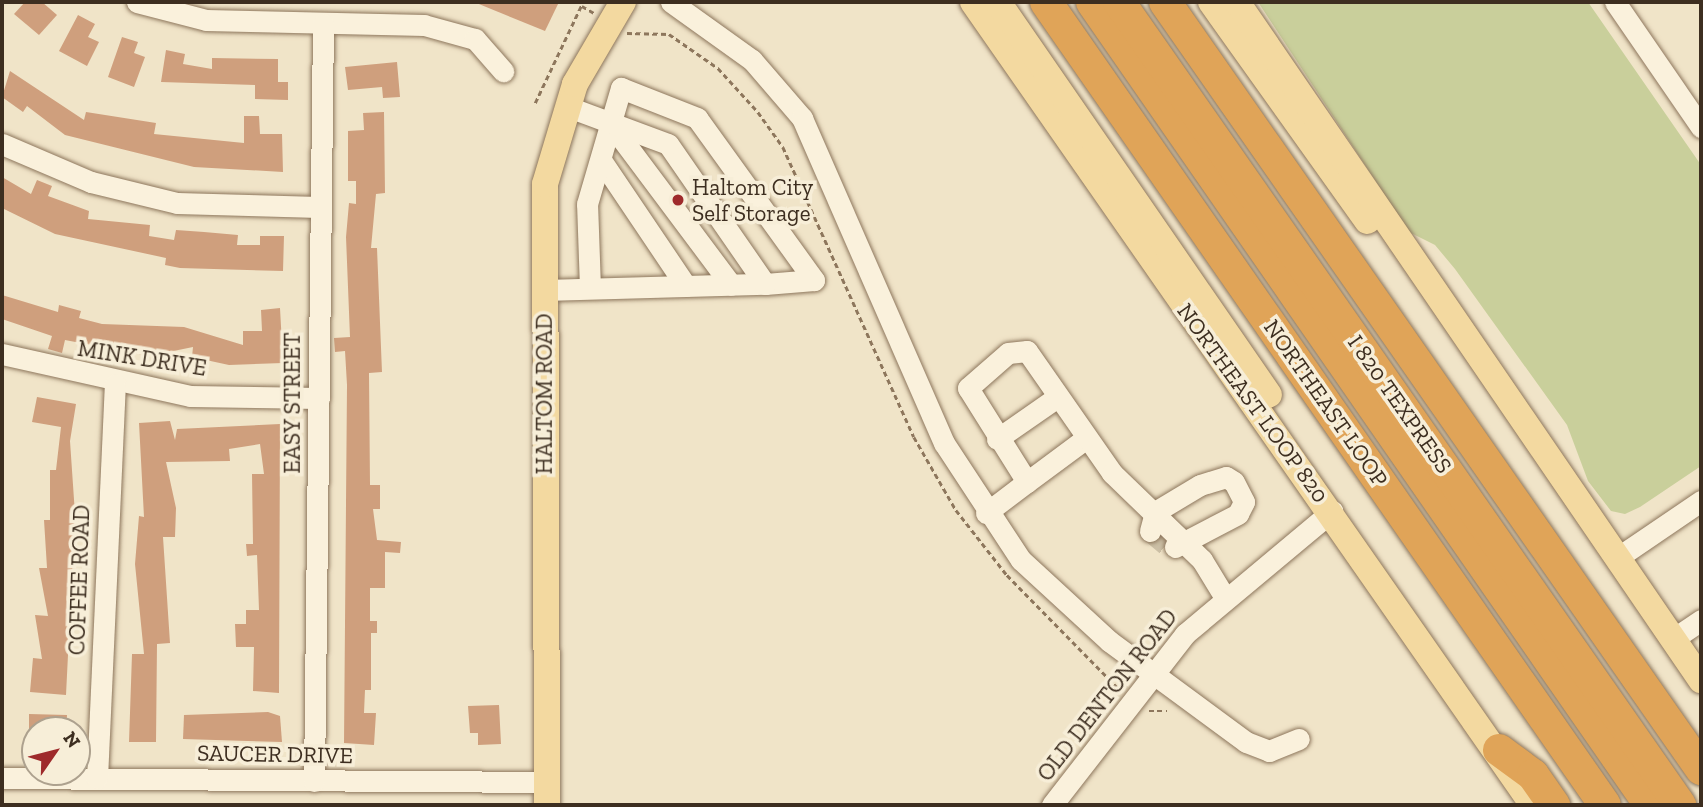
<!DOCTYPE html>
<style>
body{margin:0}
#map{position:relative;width:1703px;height:807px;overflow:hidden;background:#f0e4c8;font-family:"Zilla Slab",serif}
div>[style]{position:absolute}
.green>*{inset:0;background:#c9cf9b}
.building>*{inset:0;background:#cf9f7d}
.minor-tunnel>*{height:21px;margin-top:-10.5px;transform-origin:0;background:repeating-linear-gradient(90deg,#ccc0a6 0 21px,transparent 0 31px)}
.path>*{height:2.5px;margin-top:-1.25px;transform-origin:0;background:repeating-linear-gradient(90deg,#8d765c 0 5px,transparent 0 8.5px)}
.roads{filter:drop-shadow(0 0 2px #8d765c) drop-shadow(0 0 2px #8d765c)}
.minor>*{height:21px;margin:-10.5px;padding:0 10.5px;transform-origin:10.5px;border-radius:10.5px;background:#faf1dc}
.major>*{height:26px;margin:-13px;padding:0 13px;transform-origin:13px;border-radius:13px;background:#f3d9a0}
.highway>*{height:32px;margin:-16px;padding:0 16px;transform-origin:16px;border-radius:16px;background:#e0a458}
.dots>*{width:19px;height:19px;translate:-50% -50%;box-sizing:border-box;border:4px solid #f7eed8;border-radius:50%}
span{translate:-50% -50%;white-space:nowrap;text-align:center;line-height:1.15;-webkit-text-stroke:7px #f7eed8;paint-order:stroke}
.poi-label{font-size:23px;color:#3d2e20}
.left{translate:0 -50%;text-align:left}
.street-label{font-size:23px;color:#3d2e20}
.frame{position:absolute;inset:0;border:4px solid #3d2e20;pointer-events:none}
.north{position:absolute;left:21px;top:716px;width:70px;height:70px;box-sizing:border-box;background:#f7eed8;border:2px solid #ada18e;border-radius:50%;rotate:55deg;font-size:19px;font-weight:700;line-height:28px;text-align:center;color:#3d2e20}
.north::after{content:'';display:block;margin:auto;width:24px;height:32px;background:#9e2a2b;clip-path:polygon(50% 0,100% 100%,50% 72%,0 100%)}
</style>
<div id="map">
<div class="green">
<i style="clip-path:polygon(1258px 2px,1588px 2px,1701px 165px,1701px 466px,1640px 507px,1625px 514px,1611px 511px,1588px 481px,1567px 425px,1455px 269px,1435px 245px,1409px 232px)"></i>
</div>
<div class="building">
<i style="clip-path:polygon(25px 2px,42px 2px,57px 15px,39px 35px,14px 14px)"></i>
<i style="clip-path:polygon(474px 2px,559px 2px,545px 31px)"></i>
<i style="clip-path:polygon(78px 15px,95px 24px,88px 37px,99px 42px,87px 66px,59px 51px)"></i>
<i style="clip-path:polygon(122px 37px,138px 42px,134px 53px,145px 57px,134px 87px,108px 77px)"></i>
<i style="clip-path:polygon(166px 50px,185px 54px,183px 64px,212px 69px,212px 58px,278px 59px,278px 82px,288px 82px,288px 100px,255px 99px,255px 85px,161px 82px)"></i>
<i style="clip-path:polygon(397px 62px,400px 97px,383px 98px,382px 87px,348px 90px,345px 67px)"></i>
<i style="clip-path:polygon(10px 71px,84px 120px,86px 112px,156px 123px,154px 134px,244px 143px,244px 116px,259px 116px,260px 134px,282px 134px,283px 172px,194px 167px,65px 135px,27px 106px,23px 112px,2px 97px)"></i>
<i style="clip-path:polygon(384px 112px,385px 193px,376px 194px,371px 248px,377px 248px,382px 372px,369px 373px,370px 485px,380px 485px,380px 509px,373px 509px,377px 540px,401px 542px,400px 553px,385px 552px,385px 588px,370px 588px,370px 621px,377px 621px,377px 633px,371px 633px,371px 690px,365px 690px,364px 713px,376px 713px,374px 745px,344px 743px,347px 385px,345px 351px,335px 352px,334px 338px,350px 337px,346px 237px,349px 203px,356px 204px,356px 181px,348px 181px,348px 131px,364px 130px,363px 113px)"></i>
<i style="clip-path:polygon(2px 177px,31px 194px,37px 180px,52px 186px,48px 196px,89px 211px,88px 219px,150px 225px,149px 236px,174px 240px,176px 230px,204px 232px,238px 235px,237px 245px,260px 245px,260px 236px,284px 236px,283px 271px,180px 268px,165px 265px,166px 258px,55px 234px,2px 208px)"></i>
<i style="clip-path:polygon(2px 295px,58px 312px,59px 305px,81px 311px,79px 318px,102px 324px,184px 327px,243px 345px,243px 331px,262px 331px,261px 310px,280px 308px,283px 363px,229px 365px,192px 357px,193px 347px,149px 356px,65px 340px,62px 353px,48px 349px,52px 336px,2px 319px)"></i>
<i style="clip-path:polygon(37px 397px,76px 404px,70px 441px,75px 514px,66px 695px,30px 692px,33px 658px,42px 659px,35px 615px,48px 616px,39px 568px,47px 568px,44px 520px,50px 520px,50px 470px,56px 470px,61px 427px,32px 422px)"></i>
<i style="clip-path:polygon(170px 421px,175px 440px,177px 429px,280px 424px,279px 693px,253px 691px,254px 647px,236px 647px,235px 624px,246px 624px,246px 610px,259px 610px,257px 555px,247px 556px,246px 544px,253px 544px,252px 474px,264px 474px,260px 444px,229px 449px,230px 461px,166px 462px,176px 508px,175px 537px,163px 537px,170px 643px,157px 644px,156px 742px,129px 742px,132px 654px,144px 654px,135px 564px,139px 516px,144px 517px,139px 423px)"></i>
<i style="clip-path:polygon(499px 705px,501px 744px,478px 745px,478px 733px,470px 733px,468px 706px)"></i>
<i style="clip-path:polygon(268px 712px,280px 716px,282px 742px,183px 739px,184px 715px)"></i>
<i style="clip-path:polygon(29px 714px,67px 715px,66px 730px,29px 730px)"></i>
</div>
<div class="minor-tunnel">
<i style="left:1150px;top:531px;width:26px;rotate:40deg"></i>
</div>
<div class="path">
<i style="left:582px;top:6px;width:14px;rotate:30deg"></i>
<i style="left:627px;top:33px;width:42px;rotate:1.4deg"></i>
<i style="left:669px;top:34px;width:60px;rotate:34.8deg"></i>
<i style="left:718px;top:68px;width:59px;rotate:47.7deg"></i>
<i style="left:758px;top:112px;width:43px;rotate:54.5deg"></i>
<i style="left:783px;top:147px;width:318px;rotate:65.7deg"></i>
<i style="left:914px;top:437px;width:84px;rotate:60.1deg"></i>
<i style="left:956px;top:510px;width:83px;rotate:51.9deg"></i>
<i style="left:1007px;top:575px;width:163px;rotate:45.5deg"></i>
<i style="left:535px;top:103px;width:112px;rotate:-64.6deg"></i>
<i style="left:1149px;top:711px;width:18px"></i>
</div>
<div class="roads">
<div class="minor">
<i style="left:137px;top:2px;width:71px;rotate:14.6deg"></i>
<i style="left:206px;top:20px;width:218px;rotate:1.3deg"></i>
<i style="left:424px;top:25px;width:53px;rotate:15.4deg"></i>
<i style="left:475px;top:39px;width:43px;rotate:48.8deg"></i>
<i style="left:671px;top:2px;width:100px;rotate:35.6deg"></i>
<i style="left:752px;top:60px;width:77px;rotate:49.2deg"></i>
<i style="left:802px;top:118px;width:355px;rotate:66.4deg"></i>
<i style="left:944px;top:443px;width:140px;rotate:56.7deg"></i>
<i style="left:1021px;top:560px;width:120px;rotate:42.6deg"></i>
<i style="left:1109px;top:641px;width:170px;rotate:36.4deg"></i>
<i style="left:1246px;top:742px;width:25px;rotate:21deg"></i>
<i style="left:1269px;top:751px;width:32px;rotate:-22deg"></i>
<i style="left:1615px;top:2px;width:152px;rotate:55.5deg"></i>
<i style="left:610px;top:123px;width:202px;rotate:53.2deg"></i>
<i style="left:2px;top:144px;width:97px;rotate:23.1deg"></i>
<i style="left:91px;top:182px;width:89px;rotate:13.7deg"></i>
<i style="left:177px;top:203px;width:142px;rotate:1.6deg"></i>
<i style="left:601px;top:160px;width:152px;rotate:56deg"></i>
<i style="left:590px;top:288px;width:84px;rotate:-92deg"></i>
<i style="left:587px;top:204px;width:121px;rotate:-73.7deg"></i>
<i style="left:621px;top:88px;width:82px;rotate:21.5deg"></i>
<i style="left:697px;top:118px;width:200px;rotate:54.2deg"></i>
<i style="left:814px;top:280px;width:49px;rotate:175.3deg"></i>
<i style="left:544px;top:290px;width:221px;rotate:-1.6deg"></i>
<i style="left:765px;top:284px;width:170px;rotate:-124.7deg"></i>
<i style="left:668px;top:144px;width:109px;rotate:-159.6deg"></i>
<i style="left:2px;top:354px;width:193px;rotate:12.6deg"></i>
<i style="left:190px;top:396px;width:129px;rotate:0.9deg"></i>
<i style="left:997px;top:439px;width:72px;rotate:-34.8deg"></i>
<i style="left:1085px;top:439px;width:72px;rotate:143.4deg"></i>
<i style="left:1027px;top:482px;width:111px;rotate:-122.1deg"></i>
<i style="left:968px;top:388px;width:53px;rotate:-41.2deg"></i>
<i style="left:1008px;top:353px;width:19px;rotate:-6deg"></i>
<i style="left:1027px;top:351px;width:149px;rotate:55.1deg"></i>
<i style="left:1112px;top:473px;width:125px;rotate:44deg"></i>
<i style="left:1202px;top:560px;width:42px;rotate:58.6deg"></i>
<i style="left:986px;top:513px;width:51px;rotate:-37.1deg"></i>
<i style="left:1150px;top:531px;width:20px;rotate:-75deg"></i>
<i style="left:1155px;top:512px;width:52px;rotate:-31deg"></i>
<i style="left:1200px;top:485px;width:27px;rotate:-17deg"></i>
<i style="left:1226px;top:477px;width:9px;rotate:32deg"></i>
<i style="left:1234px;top:482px;width:22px;rotate:63deg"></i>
<i style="left:1244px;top:502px;width:13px;rotate:117deg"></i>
<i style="left:1238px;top:514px;width:71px;rotate:152.4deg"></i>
<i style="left:1617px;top:558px;width:102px;rotate:-34.2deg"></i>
<i style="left:1673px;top:639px;width:34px;rotate:-34deg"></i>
<i style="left:2px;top:778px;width:545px;rotate:0.42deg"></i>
<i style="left:97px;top:778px;width:394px;rotate:-87.4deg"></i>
<i style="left:314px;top:781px;width:757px;rotate:-89.32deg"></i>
<i style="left:1052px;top:805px;width:217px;rotate:-52.1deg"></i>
<i style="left:1185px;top:634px;width:192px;rotate:-39.9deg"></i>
</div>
<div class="major">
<i style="left:973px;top:2px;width:979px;rotate:55.11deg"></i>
<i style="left:998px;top:2px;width:477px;rotate:55.4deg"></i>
<i style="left:1211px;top:2px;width:269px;rotate:54.5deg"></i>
<i style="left:1237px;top:2px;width:822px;rotate:55.61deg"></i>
<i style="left:547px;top:805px;width:621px;rotate:-90.18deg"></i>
<i style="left:545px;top:184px;width:104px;rotate:-73.3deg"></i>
<i style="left:575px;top:84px;width:95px;rotate:-59.7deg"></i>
</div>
<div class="highway">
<i style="left:1046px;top:2px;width:978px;rotate:55.16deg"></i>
<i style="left:1092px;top:2px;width:978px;rotate:55.2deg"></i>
<i style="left:1119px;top:2px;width:980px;rotate:55.06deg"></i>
<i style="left:1165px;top:2px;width:936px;rotate:55.05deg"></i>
<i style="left:1499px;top:750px;width:42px;rotate:36.3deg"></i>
<i style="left:1533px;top:775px;width:37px;rotate:55deg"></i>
</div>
</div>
<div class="dots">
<i style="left:678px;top:200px;background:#9e2a2b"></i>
</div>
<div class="poi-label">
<span class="left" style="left:692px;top:200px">Haltom City<br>Self Storage</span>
</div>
<div class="street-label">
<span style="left:142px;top:358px;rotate:9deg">MINK DRIVE</span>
<span style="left:544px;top:394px;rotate:-90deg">HALTOM ROAD</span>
<span style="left:292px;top:403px;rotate:-90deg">EASY STREET</span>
<span style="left:1253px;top:403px;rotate:54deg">NORTHEAST LOOP 820</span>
<span style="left:1326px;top:403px;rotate:55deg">NORTHEAST LOOP</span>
<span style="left:1400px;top:404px;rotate:55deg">I 820 TEXPRESS</span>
<span style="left:79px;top:580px;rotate:-88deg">COFFEE ROAD</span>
<span style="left:1107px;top:695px;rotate:-52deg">OLD DENTON ROAD</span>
<span style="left:275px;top:754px;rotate:1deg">SAUCER DRIVE</span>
</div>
<div class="frame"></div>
<div class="north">N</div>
</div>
